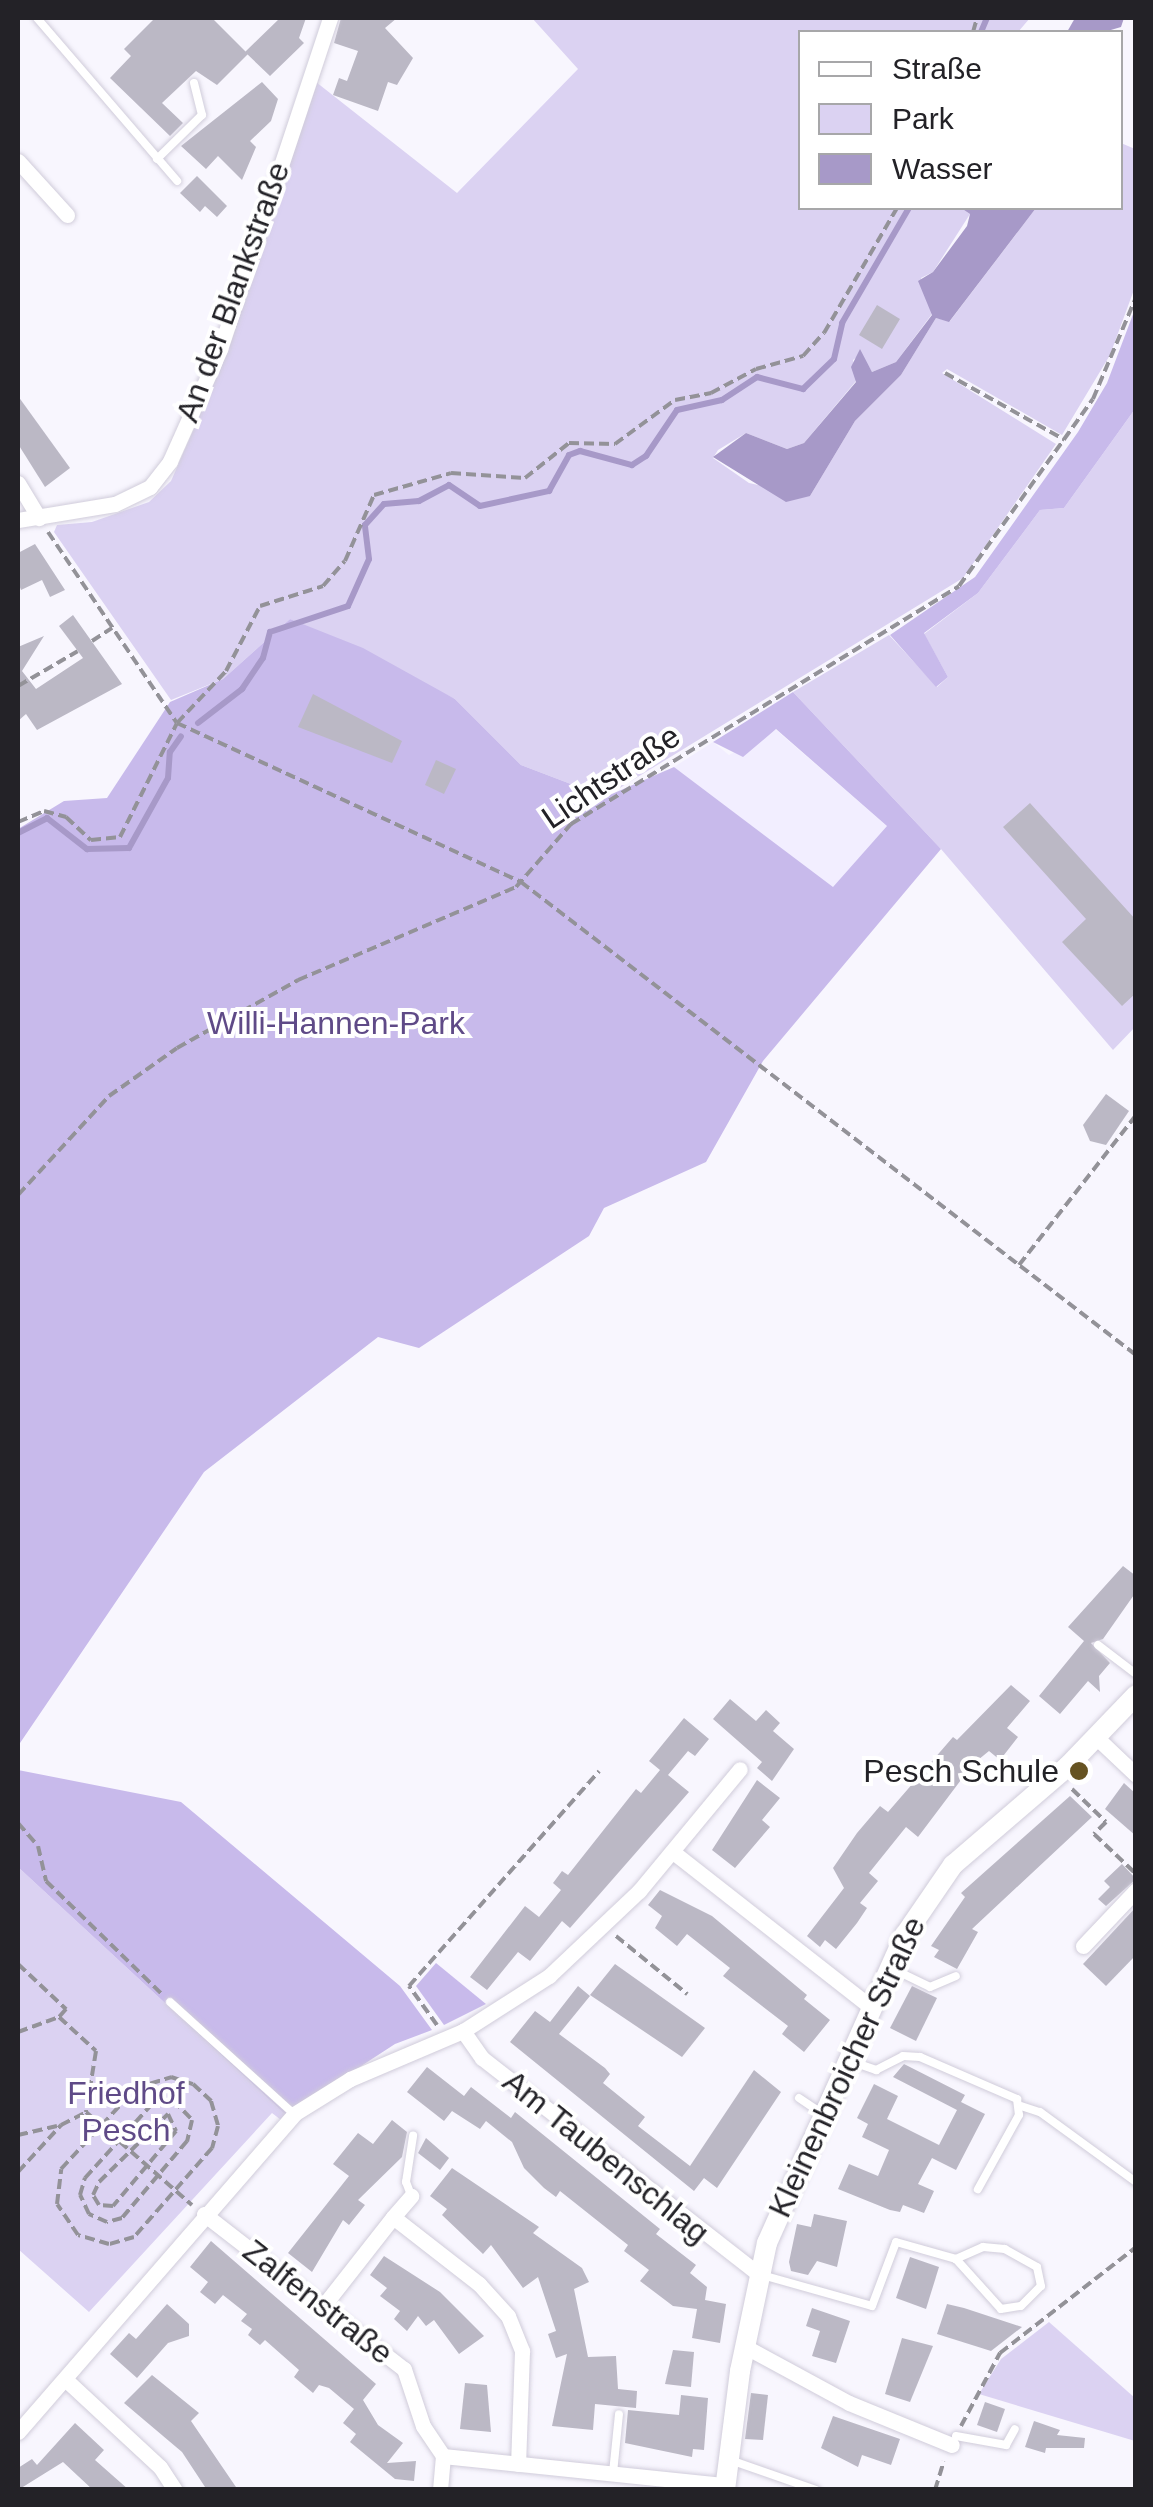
<!DOCTYPE html>
<meta charset="utf-8">
<style>
body{margin:0}
#map{position:relative;width:1153px;height:2507px;overflow:hidden;background:#f8f6fe;font-family:Helvetica,sans-serif}
div>[style]{position:absolute}
.built>*{inset:0;background:#f2eeff}
.green>*{inset:0;background:#dbd2f2}
.forest>*{inset:0;background:#c8baeb}
.water>*{inset:0;background:#a799c8}
.stream>*{height:6px;margin:-3px;padding:0 3px;transform-origin:3px;border-radius:3px;background:#a799c8}
.building>*{inset:0;background:#bbb8c5}
.path>*{height:4px;margin-top:-2px;transform-origin:0;background:repeating-linear-gradient(90deg,#939298 0 10px,transparent 0 15px)}
.roads{filter:drop-shadow(0 0 2px #d0ccda) drop-shadow(0 0 2px #d0ccda)}
.lane>*{height:8px;margin:-4px;padding:0 4px;transform-origin:4px;border-radius:4px;background:#fff}
.street>*{height:15px;margin:-7.5px;padding:0 7.5px;transform-origin:7.5px;border-radius:7.5px;background:#fff}
.secondary>*{height:20px;margin:-10px;padding:0 10px;transform-origin:10px;border-radius:10px;background:#fff}
.dots>*{width:28px;height:28px;translate:-50% -50%;box-sizing:border-box;border:5px solid #fff;border-radius:50%}
span{translate:-50% -50%;white-space:nowrap;text-align:center;line-height:1.15;-webkit-text-stroke:8px #fff;paint-order:stroke}
.street-label{font-size:32px;color:#232227}
.park-label{font-size:32px;color:#5f4a87}
.poi-label{font-size:32px;color:#232227}
.right{translate:-100% -50%;text-align:right}
.frame{position:absolute;inset:0;border:20px solid #232227;pointer-events:none}
.legend{position:absolute;left:798px;top:30px;width:325px;height:180px;box-sizing:border-box;background:#fff;border:2px solid #a7a7a9;margin:0;padding:12px 18px;list-style:none;font-size:30px;color:#232227}
.legend li{display:flex;align-items:center;gap:20px;height:50px}
.legend b{width:50px;border:2px solid #a7a7a9}
</style>
<div id="map">
<div class="built">
<i style="clip-path:polygon(775px 729px,887px 826px,833px 888px,674px 767px,713px 742px,729px 755px)"></i>
</div>
<div class="green">
<i style="clip-path:polygon(532px 18px,1030px 18px,1018px 32px,800px 32px,800px 208px,961px 208px,970px 214px,933px 272px,921px 278px,932px 314px,896px 362px,872px 372px,861px 354px,853px 360px,856px 381px,804px 443px,787px 449px,746px 433px,718px 450px,713px 458px,749px 483px,810px 496px,855px 421px,901px 375px,936px 318px,950px 321px,1036px 208px,1120px 208px,1121px 143px,1135px 149px,1135px 287px,1110px 355px,1062px 435px,947px 369px,942px 373px,1056px 444px,963px 578px,605px 797px,521px 765px,455px 699px,290px 619px,223px 679px,171px 700px,54px 532px,57px 525px,92px 522px,149px 502px,171px 481px,228px 351px,316px 82px,457px 193px,578px 69px)"></i>
<i style="clip-path:polygon(1135px 409px,1136px 1026px,1113px 1050px,941px 849px,793px 692px,889px 635px,937px 687px,948px 677px,924px 634px,978px 593px,1040px 510px,1064px 508px)"></i>
<i style="clip-path:polygon(18px 1867px,286px 2115px,281px 2120px,272px 2113px,89px 2312px,18px 2249px)"></i>
<i style="clip-path:polygon(1049px 2322px,1135px 2398px,1135px 2441px,979px 2394px,1001px 2359px)"></i>
</div>
<div class="forest">
<i style="clip-path:polygon(1135px 309px,1135px 409px,1064px 508px,1040px 510px,978px 593px,924px 633px,948px 677px,936px 687px,890px 635px,975px 577px,1078px 432px,1107px 383px)"></i>
<i style="clip-path:polygon(290px 619px,363px 648px,455px 699px,521px 765px,605px 797px,674px 767px,833px 887px,887px 826px,776px 729px,743px 757px,713px 742px,793px 692px,941px 849px,763px 1061px,706px 1162px,604px 1208px,589px 1236px,419px 1348px,378px 1337px,204px 1472px,18px 1746px,18px 829px,64px 801px,107px 798px,170px 702px,223px 679px)"></i>
<i style="clip-path:polygon(18px 1770px,181px 1802px,400px 1986px,432px 2030px,395px 2044px,286px 2115px,18px 1867px)"></i>
<i style="clip-path:polygon(436px 1963px,486px 2004px,444px 2025px,416px 1986px)"></i>
</div>
<div class="water">
<i style="clip-path:polygon(1075px 18px,1124px 18px,1121px 27px,1104px 32px,1067px 32px)"></i>
<i style="clip-path:polygon(961px 208px,1036px 208px,949px 322px,936px 318px,901px 375px,855px 421px,810px 496px,786px 502px,713px 457px,746px 433px,787px 449px,804px 443px,856px 382px,851px 367px,860px 349px,872px 372px,896px 362px,932px 315px,918px 281px,933px 272px,967px 226px,970px 214px)"></i>
</div>
<div class="stream">
<i style="left:981px;top:32px;width:15px;rotate:-67deg"></i>
<i style="left:198px;top:723px;width:56px;rotate:-37.7deg"></i>
<i style="left:242px;top:689px;width:37px;rotate:-56deg"></i>
<i style="left:263px;top:658px;width:27px;rotate:-75deg"></i>
<i style="left:270px;top:632px;width:82px;rotate:-18.4deg"></i>
<i style="left:348px;top:606px;width:51px;rotate:-65.9deg"></i>
<i style="left:369px;top:559px;width:34px;rotate:-97deg"></i>
<i style="left:365px;top:525px;width:28px;rotate:-48deg"></i>
<i style="left:384px;top:504px;width:35px;rotate:-5deg"></i>
<i style="left:419px;top:501px;width:34px;rotate:-28deg"></i>
<i style="left:449px;top:485px;width:37px;rotate:34deg"></i>
<i style="left:480px;top:506px;width:71px;rotate:-12.3deg"></i>
<i style="left:549px;top:491px;width:41px;rotate:-60.9deg"></i>
<i style="left:569px;top:455px;width:12px;rotate:-20deg"></i>
<i style="left:580px;top:451px;width:54px;rotate:15.1deg"></i>
<i style="left:632px;top:465px;width:17px;rotate:-33deg"></i>
<i style="left:646px;top:456px;width:55px;rotate:-56deg"></i>
<i style="left:677px;top:410px;width:46px;rotate:-12.5deg"></i>
<i style="left:722px;top:400px;width:42px;rotate:-33.3deg"></i>
<i style="left:757px;top:377px;width:48px;rotate:14.6deg"></i>
<i style="left:803px;top:389px;width:43px;rotate:-44.1deg"></i>
<i style="left:834px;top:359px;width:37px;rotate:-77deg"></i>
<i style="left:842px;top:323px;width:133px;rotate:-59.8deg"></i>
<i style="left:18px;top:833px;width:33px;rotate:-27deg"></i>
<i style="left:47px;top:818px;width:51px;rotate:37.8deg"></i>
<i style="left:87px;top:849px;width:42px;rotate:-1.4deg"></i>
<i style="left:129px;top:848px;width:80px;rotate:-60.9deg"></i>
<i style="left:168px;top:778px;width:26px;rotate:-86deg"></i>
<i style="left:170px;top:752px;width:19px;rotate:-55deg"></i>
</div>
<div class="building">
<i style="clip-path:polygon(155px 18px,212px 18px,248px 54px,217px 85px,196px 71px,162px 103px,183px 123px,170px 136px,110px 78px,131px 56px,124px 49px)"></i>
<i style="clip-path:polygon(280px 18px,306px 18px,299px 38px,304px 43px,270px 76px,245px 52px)"></i>
<i style="clip-path:polygon(341px 18px,397px 18px,385px 28px,413px 58px,397px 85px,388px 82px,378px 111px,333px 95px,339px 78px,347px 81px,358px 51px,334px 43px)"></i>
<i style="clip-path:polygon(262px 82px,278px 99px,271px 121px,250px 141px,256px 147px,242px 180px,218px 156px,206px 169px,181px 146px)"></i>
<i style="clip-path:polygon(197px 176px,227px 206px,217px 217px,205px 206px,200px 212px,180px 193px)"></i>
<i style="clip-path:polygon(877px 305px,900px 319px,882px 349px,859px 335px)"></i>
<i style="clip-path:polygon(18px 396px,70px 468px,45px 487px,18px 444px)"></i>
<i style="clip-path:polygon(35px 544px,65px 590px,50px 597px,42px 580px,21px 590px,18px 582px,18px 553px)"></i>
<i style="clip-path:polygon(73px 615px,122px 684px,37px 730px,26px 714px,18px 721px,18px 647px,44px 636px,22px 671px,36px 689px,83px 658px,59px 626px)"></i>
<i style="clip-path:polygon(313px 694px,402px 741px,392px 763px,298px 727px)"></i>
<i style="clip-path:polygon(436px 760px,456px 769px,444px 794px,425px 785px)"></i>
<i style="clip-path:polygon(1030px 803px,1136px 920px,1136px 993px,1122px 1006px,1062px 942px,1086px 919px,1003px 827px)"></i>
<i style="clip-path:polygon(1106px 1094px,1129px 1111px,1106px 1145px,1090px 1141px,1083px 1125px)"></i>
<i style="clip-path:polygon(1123px 1566px,1136px 1576px,1136px 1592px,1103px 1639px,1091px 1643px,1110px 1663px,1099px 1676px,1100px 1692px,1088px 1681px,1060px 1714px,1039px 1696px,1084px 1641px,1068px 1627px)"></i>
<i style="clip-path:polygon(1011px 1685px,1030px 1701px,1007px 1728px,1018px 1737px,1000px 1760px,989px 1751px,973px 1764px,918px 1837px,906px 1827px,869px 1873px,878px 1881px,860px 1903px,867px 1908px,857px 1923px,836px 1949px,825px 1940px,820px 1947px,807px 1936px,844px 1888px,833px 1868px,857px 1833px,880px 1806px,888px 1812px,953px 1737px,957px 1740px)"></i>
<i style="clip-path:polygon(730px 1699px,756px 1721px,766px 1710px,780px 1723px,773px 1731px,794px 1749px,772px 1781px,757px 1768px,762px 1762px,713px 1719px)"></i>
<i style="clip-path:polygon(684px 1718px,709px 1739px,695px 1756px,688px 1751px,668px 1775px,689px 1792px,570px 1928px,562px 1921px,530px 1961px,518px 1952px,487px 1990px,470px 1977px,525px 1906px,539px 1917px,561px 1890px,553px 1883px,562px 1871px,568px 1875px,636px 1789px,641px 1793px,660px 1770px,649px 1761px)"></i>
<i style="clip-path:polygon(757px 1780px,780px 1798px,762px 1820px,770px 1827px,735px 1868px,712px 1850px)"></i>
<i style="clip-path:polygon(1124px 1783px,1136px 1794px,1136px 1836px,1105px 1809px)"></i>
<i style="clip-path:polygon(1070px 1796px,1092px 1817px,972px 1929px,978px 1932px,957px 1969px,934px 1957px,939px 1950px,931px 1946px,965px 1897px,961px 1893px)"></i>
<i style="clip-path:polygon(1122px 1864px,1136px 1879px,1106px 1906px,1098px 1899px,1110px 1887px,1104px 1881px)"></i>
<i style="clip-path:polygon(660px 1890px,712px 1916px,807px 1995px,804px 1999px,830px 2020px,804px 2052px,782px 2034px,788px 2026px,723px 1976px,730px 1968px,687px 1934px,677px 1946px,655px 1928px,662px 1916px,648px 1905px)"></i>
<i style="clip-path:polygon(1136px 1907px,1136px 1955px,1106px 1986px,1083px 1964px)"></i>
<i style="clip-path:polygon(615px 1964px,705px 2028px,682px 2057px,590px 1995px)"></i>
<i style="clip-path:polygon(578px 1986px,590px 1996px,559px 2034px,605px 2068px,610px 2074px,603px 2083px,645px 2117px,638px 2126px,690px 2166px,754px 2070px,781px 2092px,717px 2188px,704px 2178px,694px 2191px,510px 2042px,535px 2011px,550px 2022px)"></i>
<i style="clip-path:polygon(912px 1986px,937px 1998px,916px 2041px,890px 2028px)"></i>
<i style="clip-path:polygon(904px 2064px,965px 2095px,961px 2102px,985px 2114px,956px 2170px,932px 2158px,918px 2184px,934px 2191px,924px 2213px,903px 2205px,900px 2212px,890px 2210px,838px 2189px,849px 2164px,878px 2176px,889px 2150px,862px 2137px,868px 2124px,857px 2118px,874px 2084px,898px 2096px,887px 2119px,939px 2145px,957px 2110px,893px 2077px)"></i>
<i style="clip-path:polygon(427px 2067px,464px 2096px,471px 2087px,511px 2118px,515px 2112px,660px 2229px,656px 2234px,696px 2265px,690px 2273px,707px 2287px,705px 2300px,726px 2304px,720px 2343px,692px 2338px,697px 2309px,673px 2306px,640px 2281px,649px 2270px,624px 2251px,628px 2245px,560px 2191px,556px 2197px,544px 2188px,524px 2168px,512px 2142px,486px 2121px,480px 2129px,452px 2111px,444px 2121px,407px 2092px)"></i>
<i style="clip-path:polygon(392px 2120px,407px 2132px,402px 2157px,358px 2200px,365px 2205px,349px 2225px,343px 2220px,312px 2272px,288px 2253px,349px 2176px,333px 2164px,358px 2133px,373px 2144px)"></i>
<i style="clip-path:polygon(426px 2138px,449px 2158px,440px 2170px,418px 2153px)"></i>
<i style="clip-path:polygon(452px 2168px,539px 2227px,533px 2233px,582px 2268px,589px 2282px,574px 2289px,588px 2357px,616px 2356px,618px 2389px,637px 2391px,636px 2408px,595px 2404px,593px 2430px,552px 2426px,567px 2354px,556px 2358px,548px 2334px,556px 2331px,538px 2277px,523px 2288px,491px 2245px,483px 2254px,442px 2215px,447px 2209px,430px 2196px)"></i>
<i style="clip-path:polygon(814px 2214px,847px 2221px,837px 2267px,817px 2261px,808px 2275px,791px 2271px,789px 2262px,797px 2224px,811px 2227px)"></i>
<i style="clip-path:polygon(211px 2241px,376px 2384px,363px 2400px,378px 2425px,403px 2443px,387px 2463px,416px 2461px,414px 2481px,395px 2479px,350px 2442px,356px 2434px,343px 2423px,354px 2409px,329px 2388px,319px 2385px,313px 2393px,294px 2377px,299px 2370px,265px 2340px,260px 2345px,248px 2335px,252px 2329px,241px 2321px,247px 2314px,223px 2295px,215px 2304px,200px 2292px,208px 2282px,190px 2267px)"></i>
<i style="clip-path:polygon(384px 2256px,440px 2292px,484px 2336px,459px 2354px,434px 2320px,426px 2326px,418px 2316px,407px 2331px,394px 2319px,400px 2311px,380px 2296px,387px 2288px,370px 2275px)"></i>
<i style="clip-path:polygon(910px 2257px,939px 2267px,926px 2309px,896px 2298px)"></i>
<i style="clip-path:polygon(167px 2304px,189px 2324px,189px 2336px,168px 2343px,137px 2378px,110px 2354px,129px 2333px,136px 2339px)"></i>
<i style="clip-path:polygon(947px 2304px,964px 2308px,1022px 2327px,991px 2351px,937px 2334px)"></i>
<i style="clip-path:polygon(812px 2308px,850px 2321px,836px 2363px,812px 2356px,820px 2331px,806px 2326px)"></i>
<i style="clip-path:polygon(902px 2338px,933px 2346px,910px 2402px,885px 2394px)"></i>
<i style="clip-path:polygon(673px 2350px,694px 2352px,691px 2387px,665px 2384px)"></i>
<i style="clip-path:polygon(152px 2375px,199px 2413px,191px 2421px,238px 2490px,207px 2490px,182px 2452px,124px 2403px)"></i>
<i style="clip-path:polygon(465px 2383px,487px 2385px,491px 2432px,460px 2429px)"></i>
<i style="clip-path:polygon(751px 2393px,768px 2395px,763px 2440px,745px 2439px)"></i>
<i style="clip-path:polygon(681px 2395px,708px 2398px,704px 2450px,693px 2449px,692px 2457px,625px 2443px,628px 2410px,679px 2415px)"></i>
<i style="clip-path:polygon(985px 2402px,1005px 2409px,997px 2432px,977px 2425px)"></i>
<i style="clip-path:polygon(833px 2416px,900px 2439px,891px 2465px,862px 2455px,858px 2467px,821px 2448px)"></i>
<i style="clip-path:polygon(1034px 2421px,1060px 2430px,1057px 2435px,1085px 2438px,1084px 2448px,1046px 2448px,1045px 2453px,1025px 2447px)"></i>
<i style="clip-path:polygon(75px 2423px,104px 2450px,95px 2460px,129px 2490px,93px 2490px,63px 2462px,18px 2490px,18px 2468px,32px 2459px,37px 2465px)"></i>
</div>
<div class="path">
<i style="left:973px;top:32px;width:15px;rotate:-74deg"></i>
<i style="left:945px;top:373px;width:137px;rotate:29.2deg"></i>
<i style="left:48px;top:532px;width:230px;rotate:56deg"></i>
<i style="left:177px;top:723px;width:379px;rotate:24.8deg"></i>
<i style="left:521px;top:882px;width:776px;rotate:37.56deg"></i>
<i style="left:92px;top:641px;width:24px;rotate:-33deg"></i>
<i style="left:18px;top:686px;width:69px;rotate:-30.3deg"></i>
<i style="left:18px;top:822px;width:28px;rotate:-23deg"></i>
<i style="left:44px;top:811px;width:23px;rotate:15deg"></i>
<i style="left:66px;top:817px;width:34px;rotate:43deg"></i>
<i style="left:91px;top:840px;width:29px;rotate:-6deg"></i>
<i style="left:120px;top:837px;width:127px;rotate:-63.4deg"></i>
<i style="left:177px;top:723px;width:71px;rotate:-46.7deg"></i>
<i style="left:226px;top:671px;width:73px;rotate:-62.4deg"></i>
<i style="left:260px;top:606px;width:66px;rotate:-17.6deg"></i>
<i style="left:323px;top:586px;width:33px;rotate:-49deg"></i>
<i style="left:345px;top:561px;width:72px;rotate:-66.3deg"></i>
<i style="left:374px;top:495px;width:80px;rotate:-15.9deg"></i>
<i style="left:451px;top:473px;width:74px;rotate:3.9deg"></i>
<i style="left:525px;top:478px;width:56px;rotate:-38.5deg"></i>
<i style="left:569px;top:443px;width:46px;rotate:1.2deg"></i>
<i style="left:615px;top:444px;width:74px;rotate:-36.3deg"></i>
<i style="left:675px;top:400px;width:37px;rotate:-11deg"></i>
<i style="left:711px;top:393px;width:51px;rotate:-28.1deg"></i>
<i style="left:756px;top:369px;width:49px;rotate:-15.5deg"></i>
<i style="left:803px;top:356px;width:31px;rotate:-48deg"></i>
<i style="left:824px;top:333px;width:145px;rotate:-59.7deg"></i>
<i style="left:18px;top:1195px;width:134px;rotate:-47.4deg"></i>
<i style="left:109px;top:1096px;width:83px;rotate:-35.2deg"></i>
<i style="left:177px;top:1048px;width:139px;rotate:-29.3deg"></i>
<i style="left:298px;top:980px;width:237px;rotate:-23.1deg"></i>
<i style="left:516px;top:887px;width:84px;rotate:-48.9deg"></i>
<i style="left:571px;top:824px;width:455px;rotate:-31.5deg"></i>
<i style="left:959px;top:586px;width:230px;rotate:-54.4deg"></i>
<i style="left:1093px;top:399px;width:111px;rotate:-67.1deg"></i>
<i style="left:1019px;top:1265px;width:190px;rotate:-52deg"></i>
<i style="left:1072px;top:1789px;width:47px;rotate:44.1deg"></i>
<i style="left:1106px;top:1822px;width:17px;rotate:135deg"></i>
<i style="left:1094px;top:1834px;width:57px;rotate:43.6deg"></i>
<i style="left:18px;top:1823px;width:30px;rotate:49deg"></i>
<i style="left:38px;top:1846px;width:36px;rotate:77deg"></i>
<i style="left:46px;top:1881px;width:163px;rotate:44.3deg"></i>
<i style="left:616px;top:1936px;width:92px;rotate:39.2deg"></i>
<i style="left:18px;top:1964px;width:66px;rotate:43.2deg"></i>
<i style="left:66px;top:2009px;width:11px;rotate:131deg"></i>
<i style="left:59px;top:2017px;width:50px;rotate:42.6deg"></i>
<i style="left:96px;top:2051px;width:62px;rotate:99.3deg"></i>
<i style="left:437px;top:2025px;width:48px;rotate:-125.7deg"></i>
<i style="left:409px;top:1986px;width:287px;rotate:-48.5deg"></i>
<i style="left:18px;top:2032px;width:44px;rotate:-20.1deg"></i>
<i style="left:171px;top:2077px;width:23px;rotate:18deg"></i>
<i style="left:193px;top:2084px;width:25px;rotate:43deg"></i>
<i style="left:211px;top:2101px;width:26px;rotate:74deg"></i>
<i style="left:218px;top:2126px;width:23px;rotate:105deg"></i>
<i style="left:212px;top:2148px;width:118px;rotate:131.2deg"></i>
<i style="left:134px;top:2237px;width:26px;rotate:164deg"></i>
<i style="left:109px;top:2244px;width:32px;rotate:-164deg"></i>
<i style="left:78px;top:2235px;width:37px;rotate:-124deg"></i>
<i style="left:57px;top:2204px;width:35px;rotate:-83deg"></i>
<i style="left:61px;top:2169px;width:110px;rotate:-47.2deg"></i>
<i style="left:136px;top:2088px;width:37px;rotate:-17deg"></i>
<i style="left:173px;top:2100px;width:28px;rotate:46deg"></i>
<i style="left:192px;top:2120px;width:22px;rotate:103deg"></i>
<i style="left:187px;top:2141px;width:101px;rotate:130.2deg"></i>
<i style="left:122px;top:2218px;width:16px;rotate:165deg"></i>
<i style="left:107px;top:2222px;width:20px;rotate:-156deg"></i>
<i style="left:89px;top:2214px;width:21px;rotate:-115deg"></i>
<i style="left:80px;top:2195px;width:18px;rotate:-74deg"></i>
<i style="left:85px;top:2178px;width:98px;rotate:-47.9deg"></i>
<i style="left:151px;top:2105px;width:23px;rotate:-13deg"></i>
<i style="left:86px;top:2112px;width:141px;rotate:41.3deg"></i>
<i style="left:168px;top:2114px;width:19px;rotate:65deg"></i>
<i style="left:176px;top:2131px;width:98px;rotate:130deg"></i>
<i style="left:113px;top:2206px;width:14px;rotate:-176deg"></i>
<i style="left:99px;top:2205px;width:12px;rotate:-121deg"></i>
<i style="left:93px;top:2195px;width:14px;rotate:-65deg"></i>
<i style="left:99px;top:2182px;width:97px;rotate:-44.6deg"></i>
<i style="left:18px;top:2135px;width:40px;rotate:-13deg"></i>
<i style="left:18px;top:2172px;width:64px;rotate:-47.5deg"></i>
<i style="left:61px;top:2125px;width:28px;rotate:-27deg"></i>
<i style="left:961px;top:2426px;width:83px;rotate:-61.9deg"></i>
<i style="left:1000px;top:2353px;width:172px;rotate:-37.9deg"></i>
<i style="left:935px;top:2490px;width:30px;rotate:-73deg"></i>
</div>
<div class="roads">
<div class="lane">
<i style="left:37px;top:18px;width:215px;rotate:49.3deg"></i>
<i style="left:157px;top:159px;width:63px;rotate:-44.4deg"></i>
<i style="left:202px;top:115px;width:33px;rotate:-104deg"></i>
<i style="left:1098px;top:1645px;width:48px;rotate:37.3deg"></i>
<i style="left:893px;top:1969px;width:41px;rotate:25.9deg"></i>
<i style="left:930px;top:1987px;width:28px;rotate:-23deg"></i>
<i style="left:170px;top:2002px;width:167px;rotate:42.1deg"></i>
<i style="left:850px;top:2061px;width:28px;rotate:19deg"></i>
<i style="left:876px;top:2070px;width:30px;rotate:-27deg"></i>
<i style="left:903px;top:2056px;width:17px;rotate:3deg"></i>
<i style="left:920px;top:2057px;width:106px;rotate:23.4deg"></i>
<i style="left:1017px;top:2099px;width:16px;rotate:83deg"></i>
<i style="left:1019px;top:2115px;width:85px;rotate:119deg"></i>
<i style="left:799px;top:2098px;width:27px;rotate:34deg"></i>
<i style="left:1021px;top:2106px;width:20px;rotate:18deg"></i>
<i style="left:1040px;top:2112px;width:119px;rotate:36.1deg"></i>
<i style="left:411px;top:2195px;width:14px;rotate:-111deg"></i>
<i style="left:406px;top:2182px;width:47px;rotate:-81.3deg"></i>
<i style="left:762px;top:2275px;width:114px;rotate:15.7deg"></i>
<i style="left:872px;top:2306px;width:68px;rotate:-69.4deg"></i>
<i style="left:896px;top:2242px;width:62px;rotate:15.8deg"></i>
<i style="left:956px;top:2259px;width:67px;rotate:48deg"></i>
<i style="left:1001px;top:2309px;width:20px;rotate:-9deg"></i>
<i style="left:1021px;top:2306px;width:28px;rotate:-45deg"></i>
<i style="left:1041px;top:2286px;width:19px;rotate:-102deg"></i>
<i style="left:1037px;top:2267px;width:37px;rotate:-151deg"></i>
<i style="left:1005px;top:2249px;width:22px;rotate:-175deg"></i>
<i style="left:983px;top:2247px;width:30px;rotate:156deg"></i>
<i style="left:956px;top:2436px;width:51px;rotate:10.2deg"></i>
<i style="left:1006px;top:2445px;width:18px;rotate:-61deg"></i>
<i style="left:733px;top:2461px;width:88px;rotate:19.3deg"></i>
<i style="left:613px;top:2473px;width:59px;rotate:-84.2deg"></i>
</div>
<div class="street">
<i style="left:18px;top:161px;width:73px;rotate:47.8deg"></i>
<i style="left:18px;top:483px;width:41px;rotate:59deg"></i>
<i style="left:18px;top:520px;width:98px;rotate:-9.4deg"></i>
<i style="left:115px;top:504px;width:39px;rotate:-26deg"></i>
<i style="left:150px;top:487px;width:33px;rotate:-52deg"></i>
<i style="left:170px;top:461px;width:123px;rotate:-65.9deg"></i>
<i style="left:220px;top:349px;width:349px;rotate:-71.6deg"></i>
<i style="left:1097px;top:1738px;width:54px;rotate:43.5deg"></i>
<i style="left:673px;top:1852px;width:251px;rotate:38.1deg"></i>
<i style="left:1083px;top:1946px;width:77px;rotate:-46.6deg"></i>
<i style="left:463px;top:2031px;width:33px;rotate:55deg"></i>
<i style="left:482px;top:2058px;width:350px;rotate:38deg"></i>
<i style="left:204px;top:2214px;width:253px;rotate:37.8deg"></i>
<i style="left:404px;top:2369px;width:60px;rotate:71.6deg"></i>
<i style="left:423px;top:2426px;width:36px;rotate:56deg"></i>
<i style="left:443px;top:2456px;width:284px;rotate:5.9deg"></i>
<i style="left:393px;top:2217px;width:28px;rotate:-49deg"></i>
<i style="left:324px;top:2305px;width:112px;rotate:-51.9deg"></i>
<i style="left:393px;top:2217px;width:109px;rotate:37.9deg"></i>
<i style="left:479px;top:2284px;width:43px;rotate:47.8deg"></i>
<i style="left:508px;top:2316px;width:38px;rotate:68deg"></i>
<i style="left:522px;top:2351px;width:113px;rotate:92deg"></i>
<i style="left:744px;top:2346px;width:119px;rotate:28.5deg"></i>
<i style="left:849px;top:2403px;width:111px;rotate:22.2deg"></i>
<i style="left:65px;top:2379px;width:129px;rotate:42.8deg"></i>
<i style="left:160px;top:2467px;width:27px;rotate:57deg"></i>
<i style="left:18px;top:2432px;width:421px;rotate:-49deg"></i>
<i style="left:294px;top:2114px;width:66px;rotate:-32deg"></i>
<i style="left:350px;top:2079px;width:123px;rotate:-23deg"></i>
<i style="left:463px;top:2031px;width:102px;rotate:-32.6deg"></i>
<i style="left:549px;top:1976px;width:124px;rotate:-43.4deg"></i>
<i style="left:639px;top:1891px;width:158px;rotate:-50.4deg"></i>
<i style="left:440px;top:2490px;width:34px;rotate:-85deg"></i>
</div>
<div class="secondary">
<i style="left:725px;top:2490px;width:120px;rotate:-82.8deg"></i>
<i style="left:740px;top:2371px;width:131px;rotate:-78.1deg"></i>
<i style="left:767px;top:2243px;width:338px;rotate:-65.9deg"></i>
<i style="left:905px;top:1935px;width:85px;rotate:-55.6deg"></i>
<i style="left:953px;top:1865px;width:152px;rotate:-40.7deg"></i>
<i style="left:1068px;top:1766px;width:98px;rotate:-46.2deg"></i>
</div>
</div>
<div class="dots">
<i style="left:1079px;top:1771px;background:#665322"></i>
</div>
<div class="street-label">
<span style="left:233px;top:292px;rotate:-70deg">An der Blankstraße</span>
<span style="left:611px;top:777px;rotate:-34deg">Lichtstraße</span>
<span style="left:847px;top:2067px;rotate:-65deg">Kleinenbroicher Straße</span>
<span style="left:606px;top:2157px;rotate:39deg">Am Taubenschlag</span>
<span style="left:318px;top:2302px;rotate:38deg">Zalfenstraße</span>
</div>
<div class="park-label">
<span style="left:336px;top:1023px">Willi-Hannen-Park</span>
<span style="left:126px;top:2112px">Friedhof<br>Pesch</span>
</div>
<div class="poi-label">
<span class="right" style="left:1059px;top:1771px">Pesch Schule</span>
</div>
<div class="frame"></div>
<ul class="legend">
<li><b style="height:12px;background:#fff"></b>Straße</li>
<li><b style="height:28px;background:#dbd2f2"></b>Park</li>
<li><b style="height:28px;background:#a799c8"></b>Wasser</li>
</ul>
</div>
